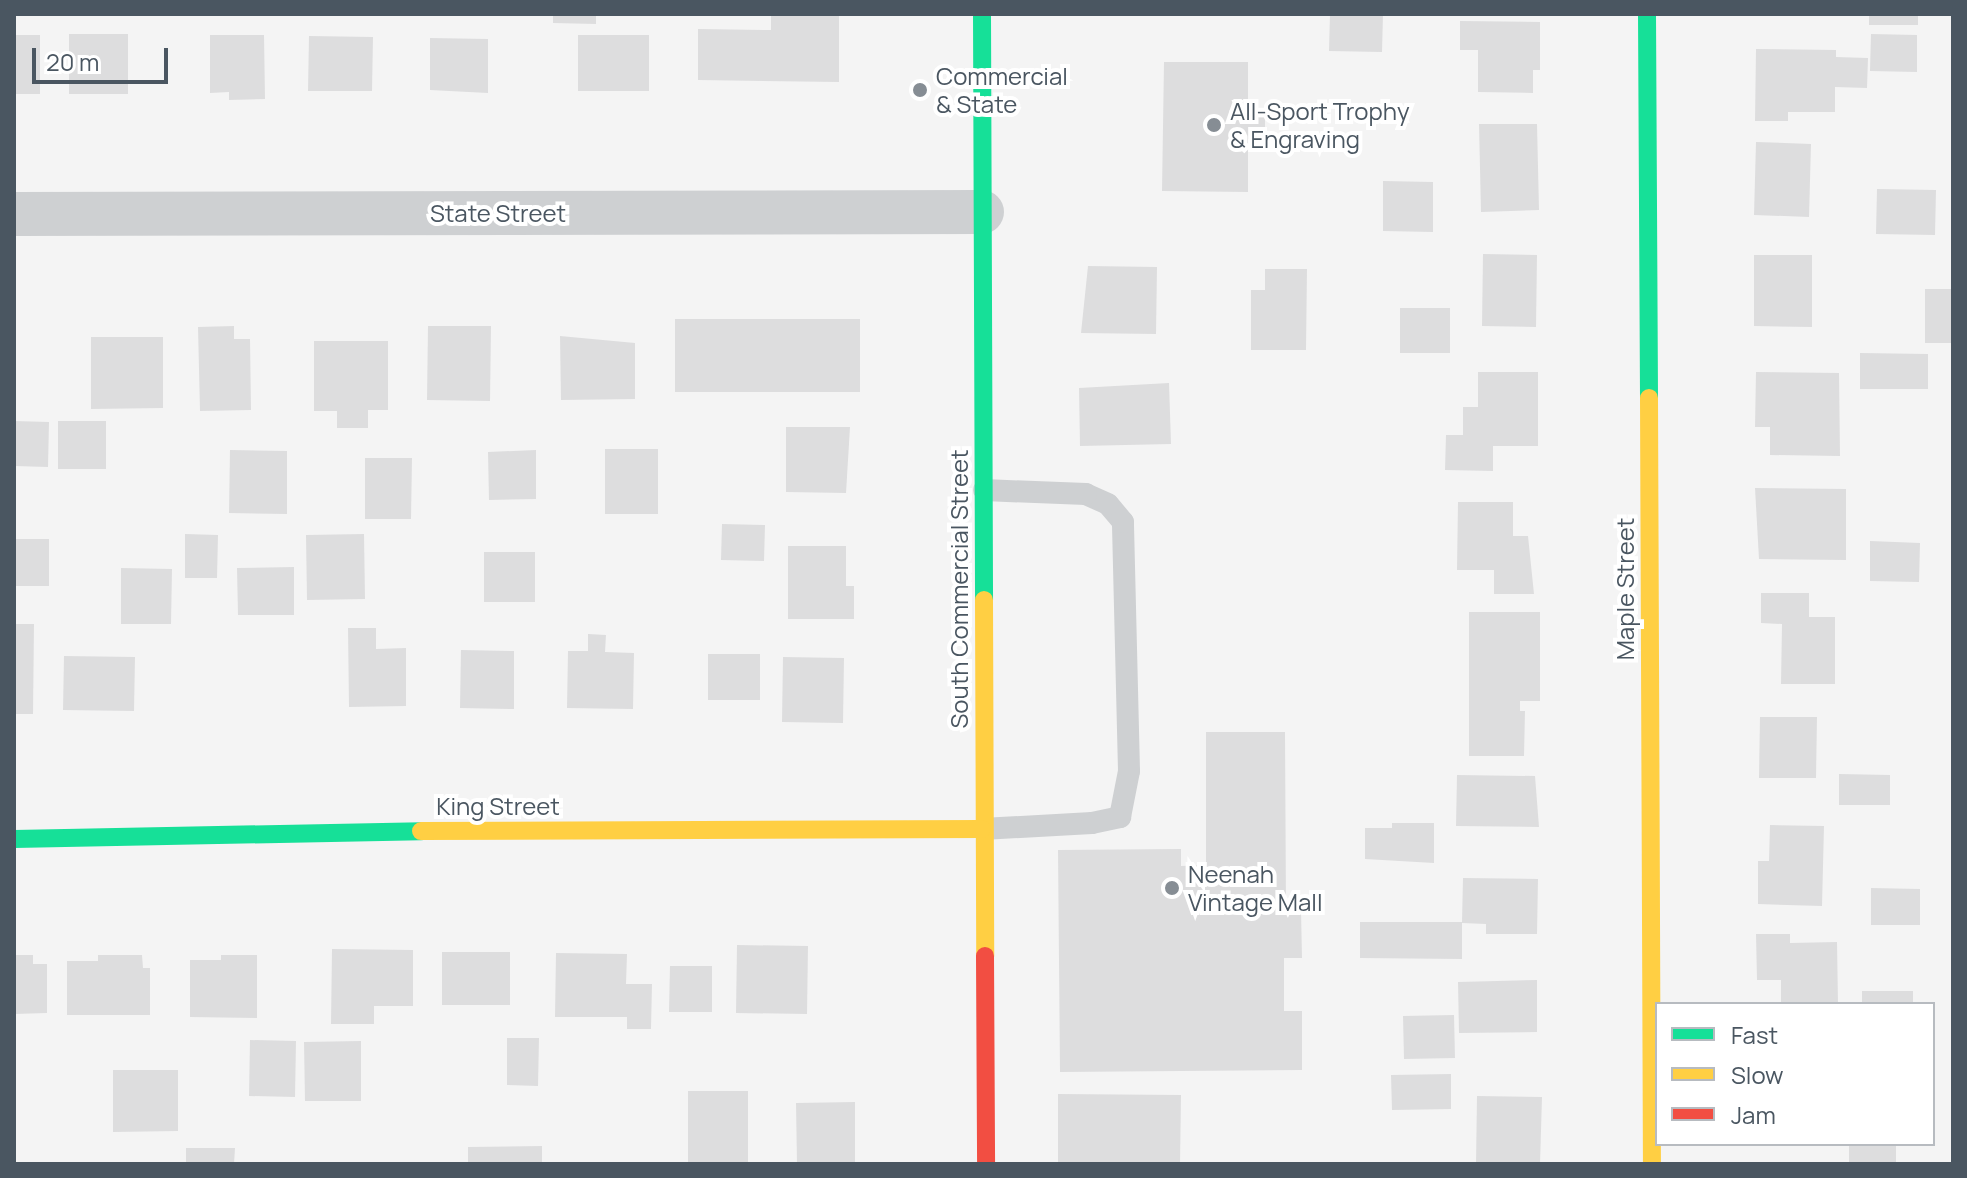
<!DOCTYPE html>
<style>
body{margin:0}
#map{position:relative;width:1967px;height:1178px;overflow:hidden;background:#f4f4f4;font-family:Manrope,sans-serif}
div>[style]{position:absolute}
.building>*{inset:0;background:#ddddde}
.lane>*{height:22px;margin:-11px;padding:0 11px;transform-origin:11px;border-radius:11px;background:#ced0d2}
.street>*{height:44px;margin:-22px;padding:0 22px;transform-origin:22px;border-radius:22px;background:#ced0d2}
.fast>*{height:18px;margin:-9px;padding:0 9px;transform-origin:9px;border-radius:9px;background:#16e098}
.slow>*{height:18px;margin:-9px;padding:0 9px;transform-origin:9px;border-radius:9px;background:#ffcf43}
.jam>*{height:18px;margin:-9px;padding:0 9px;transform-origin:9px;border-radius:9px;background:#f24e42}
.dots>*{width:22px;height:22px;translate:-50% -50%;box-sizing:border-box;border:4px solid #fff;border-radius:50%}
span{translate:-50% -50%;white-space:nowrap;text-align:center;line-height:1.15;-webkit-text-stroke:8px #fff;paint-order:stroke}
.poi-label{font-size:24px;color:#4a5661}
.left{translate:0 -50%;text-align:left}
.street-label{font-size:24px;color:#4a5661}
.frame{position:absolute;inset:0;border:16px solid #4a5661;pointer-events:none}
.legend{position:absolute;left:1655px;top:1002px;width:280px;height:144px;box-sizing:border-box;background:#fff;border:2px solid #b7bbc0;margin:0;padding:10px 14px;list-style:none;font-size:24px;color:#4a5661}
.legend li{display:flex;align-items:center;gap:16px;height:40px}
.legend b{width:40px;border:2px solid #b7bbc0}
.scale{position:absolute;left:32px;top:48px;width:136px;height:36px;box-sizing:border-box;border:4px solid #4a5661;border-top:0;padding-left:10px;font-size:24px;line-height:28px;white-space:nowrap;color:#4a5661;-webkit-text-stroke:6px #fff;paint-order:stroke}
</style>
<div id="map">
<div class="building">
<i style="clip-path:polygon(553px 14px,596px 14px,596px 24px,553px 23px)"></i>
<i style="clip-path:polygon(771px 14px,839px 14px,839px 82px,698px 80px,698px 29px,771px 30px)"></i>
<i style="clip-path:polygon(1330px 14px,1383px 14px,1382px 52px,1329px 51px)"></i>
<i style="clip-path:polygon(1869px 14px,1918px 14px,1918px 25px,1869px 25px)"></i>
<i style="clip-path:polygon(1460px 21px,1540px 22px,1540px 70px,1533px 70px,1533px 93px,1478px 92px,1478px 50px,1460px 50px)"></i>
<i style="clip-path:polygon(69px 34px,128px 34px,128px 94px,69px 94px)"></i>
<i style="clip-path:polygon(1871px 34px,1917px 35px,1917px 72px,1870px 71px)"></i>
<i style="clip-path:polygon(14px 35px,40px 35px,40px 94px,14px 94px)"></i>
<i style="clip-path:polygon(210px 35px,264px 35px,265px 99px,229px 100px,229px 92px,210px 93px)"></i>
<i style="clip-path:polygon(578px 35px,649px 35px,649px 91px,578px 91px)"></i>
<i style="clip-path:polygon(309px 36px,373px 37px,372px 91px,308px 91px)"></i>
<i style="clip-path:polygon(430px 38px,488px 39px,488px 93px,430px 90px)"></i>
<i style="clip-path:polygon(1756px 49px,1836px 50px,1836px 57px,1868px 58px,1867px 88px,1835px 87px,1835px 112px,1788px 112px,1788px 121px,1755px 121px)"></i>
<i style="clip-path:polygon(1164px 62px,1248px 62px,1248px 112px,1265px 112px,1265px 139px,1248px 139px,1248px 192px,1162px 191px)"></i>
<i style="clip-path:polygon(1479px 124px,1537px 124px,1539px 210px,1481px 212px)"></i>
<i style="clip-path:polygon(1756px 142px,1811px 144px,1809px 217px,1754px 215px)"></i>
<i style="clip-path:polygon(1383px 181px,1433px 182px,1433px 232px,1383px 231px)"></i>
<i style="clip-path:polygon(1877px 189px,1936px 190px,1935px 235px,1876px 234px)"></i>
<i style="clip-path:polygon(1483px 254px,1537px 255px,1536px 327px,1482px 326px)"></i>
<i style="clip-path:polygon(1754px 255px,1812px 255px,1812px 327px,1754px 326px)"></i>
<i style="clip-path:polygon(1088px 266px,1157px 267px,1156px 334px,1081px 333px)"></i>
<i style="clip-path:polygon(1265px 269px,1307px 269px,1306px 350px,1251px 350px,1251px 290px,1265px 290px)"></i>
<i style="clip-path:polygon(1925px 289px,1953px 289px,1953px 343px,1925px 343px)"></i>
<i style="clip-path:polygon(1400px 308px,1450px 308px,1450px 353px,1400px 353px)"></i>
<i style="clip-path:polygon(675px 319px,860px 319px,860px 392px,675px 392px)"></i>
<i style="clip-path:polygon(234px 326px,234px 339px,250px 339px,251px 410px,200px 411px,198px 327px)"></i>
<i style="clip-path:polygon(428px 326px,491px 326px,490px 401px,427px 400px)"></i>
<i style="clip-path:polygon(560px 336px,635px 343px,635px 399px,561px 400px)"></i>
<i style="clip-path:polygon(91px 337px,163px 337px,163px 408px,91px 409px)"></i>
<i style="clip-path:polygon(314px 341px,388px 341px,388px 410px,368px 410px,368px 428px,337px 428px,337px 411px,314px 411px)"></i>
<i style="clip-path:polygon(1860px 353px,1928px 354px,1928px 389px,1860px 389px)"></i>
<i style="clip-path:polygon(1478px 372px,1538px 372px,1538px 446px,1493px 446px,1493px 471px,1445px 470px,1446px 435px,1463px 435px,1463px 407px,1478px 407px)"></i>
<i style="clip-path:polygon(1756px 372px,1839px 373px,1840px 456px,1770px 455px,1770px 427px,1755px 427px)"></i>
<i style="clip-path:polygon(1169px 383px,1171px 444px,1080px 446px,1079px 388px)"></i>
<i style="clip-path:polygon(14px 421px,49px 422px,48px 467px,14px 466px)"></i>
<i style="clip-path:polygon(58px 421px,106px 421px,106px 469px,58px 469px)"></i>
<i style="clip-path:polygon(786px 427px,850px 427px,846px 493px,786px 492px)"></i>
<i style="clip-path:polygon(605px 449px,658px 449px,658px 514px,605px 514px)"></i>
<i style="clip-path:polygon(230px 450px,287px 451px,287px 514px,229px 513px)"></i>
<i style="clip-path:polygon(536px 450px,536px 499px,489px 500px,488px 452px)"></i>
<i style="clip-path:polygon(365px 458px,412px 458px,411px 519px,365px 519px)"></i>
<i style="clip-path:polygon(1755px 488px,1846px 489px,1846px 560px,1759px 559px)"></i>
<i style="clip-path:polygon(1458px 502px,1513px 502px,1513px 536px,1528px 536px,1534px 594px,1494px 594px,1494px 570px,1457px 570px)"></i>
<i style="clip-path:polygon(722px 524px,765px 525px,764px 561px,721px 560px)"></i>
<i style="clip-path:polygon(185px 534px,218px 535px,217px 578px,185px 578px)"></i>
<i style="clip-path:polygon(364px 534px,365px 599px,307px 600px,306px 535px)"></i>
<i style="clip-path:polygon(14px 539px,49px 539px,49px 586px,14px 586px)"></i>
<i style="clip-path:polygon(1870px 541px,1920px 543px,1919px 582px,1870px 581px)"></i>
<i style="clip-path:polygon(788px 546px,846px 546px,846px 586px,854px 586px,854px 619px,788px 619px)"></i>
<i style="clip-path:polygon(484px 552px,535px 552px,535px 602px,484px 602px)"></i>
<i style="clip-path:polygon(294px 567px,294px 615px,238px 615px,237px 568px)"></i>
<i style="clip-path:polygon(121px 568px,172px 569px,171px 624px,121px 624px)"></i>
<i style="clip-path:polygon(1761px 593px,1809px 593px,1809px 617px,1835px 617px,1835px 684px,1781px 684px,1782px 624px,1761px 623px)"></i>
<i style="clip-path:polygon(1469px 612px,1540px 612px,1540px 701px,1520px 701px,1520px 711px,1525px 711px,1524px 756px,1469px 756px)"></i>
<i style="clip-path:polygon(14px 624px,34px 624px,33px 714px,14px 714px)"></i>
<i style="clip-path:polygon(348px 628px,376px 628px,376px 649px,406px 648px,406px 706px,349px 707px)"></i>
<i style="clip-path:polygon(588px 634px,606px 635px,605px 652px,634px 653px,633px 709px,567px 708px,568px 651px,588px 651px)"></i>
<i style="clip-path:polygon(461px 650px,514px 651px,514px 709px,460px 708px)"></i>
<i style="clip-path:polygon(708px 654px,760px 654px,760px 700px,708px 700px)"></i>
<i style="clip-path:polygon(64px 656px,135px 657px,134px 711px,63px 710px)"></i>
<i style="clip-path:polygon(783px 657px,844px 658px,843px 723px,782px 722px)"></i>
<i style="clip-path:polygon(1760px 717px,1817px 717px,1816px 778px,1759px 778px)"></i>
<i style="clip-path:polygon(1206px 732px,1285px 732px,1286px 910px,1301px 910px,1302px 958px,1284px 958px,1284px 1011px,1302px 1011px,1302px 1070px,1060px 1072px,1058px 850px,1181px 849px,1181px 866px,1206px 865px)"></i>
<i style="clip-path:polygon(1839px 774px,1890px 775px,1890px 805px,1839px 805px)"></i>
<i style="clip-path:polygon(1457px 775px,1535px 776px,1539px 827px,1456px 826px)"></i>
<i style="clip-path:polygon(1392px 823px,1434px 823px,1434px 863px,1365px 859px,1365px 828px,1392px 828px)"></i>
<i style="clip-path:polygon(1770px 825px,1824px 826px,1822px 906px,1758px 904px,1758px 861px,1769px 861px)"></i>
<i style="clip-path:polygon(1463px 878px,1538px 879px,1537px 934px,1486px 934px,1486px 924px,1462px 923px,1462px 959px,1360px 958px,1360px 922px,1462px 922px)"></i>
<i style="clip-path:polygon(1871px 888px,1920px 889px,1920px 925px,1871px 925px)"></i>
<i style="clip-path:polygon(1756px 934px,1790px 934px,1790px 943px,1837px 942px,1838px 1004px,1781px 1004px,1781px 980px,1757px 980px)"></i>
<i style="clip-path:polygon(737px 945px,808px 946px,807px 1014px,736px 1013px)"></i>
<i style="clip-path:polygon(332px 949px,413px 950px,413px 1006px,374px 1006px,374px 1024px,331px 1024px)"></i>
<i style="clip-path:polygon(442px 952px,510px 952px,510px 1005px,442px 1005px)"></i>
<i style="clip-path:polygon(556px 953px,627px 954px,626px 984px,652px 984px,651px 1029px,627px 1029px,627px 1017px,555px 1017px)"></i>
<i style="clip-path:polygon(14px 955px,33px 955px,33px 964px,47px 964px,47px 1013px,14px 1014px)"></i>
<i style="clip-path:polygon(98px 955px,142px 955px,143px 968px,150px 968px,150px 1015px,67px 1015px,67px 961px,98px 961px)"></i>
<i style="clip-path:polygon(221px 955px,257px 955px,257px 1018px,190px 1017px,190px 960px,221px 960px)"></i>
<i style="clip-path:polygon(670px 966px,712px 966px,712px 1012px,669px 1012px)"></i>
<i style="clip-path:polygon(1537px 980px,1537px 1032px,1459px 1033px,1458px 982px)"></i>
<i style="clip-path:polygon(1862px 991px,1913px 991px,1913px 1004px,1862px 1004px)"></i>
<i style="clip-path:polygon(1454px 1015px,1455px 1058px,1404px 1059px,1403px 1016px)"></i>
<i style="clip-path:polygon(507px 1038px,539px 1038px,538px 1086px,507px 1085px)"></i>
<i style="clip-path:polygon(250px 1040px,296px 1041px,295px 1097px,249px 1096px)"></i>
<i style="clip-path:polygon(361px 1041px,361px 1101px,305px 1101px,304px 1042px)"></i>
<i style="clip-path:polygon(113px 1070px,178px 1070px,178px 1131px,113px 1132px)"></i>
<i style="clip-path:polygon(1451px 1074px,1451px 1109px,1392px 1110px,1391px 1075px)"></i>
<i style="clip-path:polygon(688px 1091px,748px 1091px,748px 1164px,688px 1164px)"></i>
<i style="clip-path:polygon(1058px 1094px,1181px 1095px,1180px 1164px,1058px 1164px)"></i>
<i style="clip-path:polygon(1477px 1096px,1542px 1097px,1540px 1164px,1476px 1164px)"></i>
<i style="clip-path:polygon(855px 1102px,855px 1164px,797px 1164px,796px 1103px)"></i>
<i style="clip-path:polygon(1849px 1144px,1896px 1144px,1896px 1164px,1849px 1164px)"></i>
<i style="clip-path:polygon(542px 1146px,542px 1164px,468px 1164px,468px 1147px)"></i>
<i style="clip-path:polygon(186px 1148px,235px 1148px,234px 1164px,186px 1164px)"></i>
</div>
<div class="lane">
<i style="left:982px;top:829px;width:110px;rotate:-3.1deg"></i>
<i style="left:1092px;top:823px;width:29px;rotate:-12deg"></i>
<i style="left:1120px;top:817px;width:47px;rotate:-78.9deg"></i>
<i style="left:1129px;top:771px;width:249px;rotate:-91.4deg"></i>
<i style="left:1123px;top:522px;width:23px;rotate:-130deg"></i>
<i style="left:1108px;top:504px;width:24px;rotate:-156deg"></i>
<i style="left:1086px;top:494px;width:102px;rotate:-177.8deg"></i>
</div>
<div class="street">
<i style="left:14px;top:214px;width:968px;rotate:-0.12deg"></i>
</div>
<div class="fast">
<i style="left:982px;top:14px;width:586px;rotate:89.8deg"></i>
<i style="left:1647px;top:14px;width:384px;rotate:89.7deg"></i>
<i style="left:14px;top:839px;width:407px;rotate:-1.1deg"></i>
</div>
<div class="slow">
<i style="left:1649px;top:398px;width:766px;rotate:89.78deg"></i>
<i style="left:984px;top:600px;width:356px;rotate:89.8deg"></i>
<i style="left:421px;top:831px;width:561px;rotate:-0.2deg"></i>
</div>
<div class="jam">
<i style="left:985px;top:956px;width:208px;rotate:89.7deg"></i>
</div>
<div class="dots">
<i style="left:920px;top:90px;background:#868d94"></i>
<i style="left:1214px;top:125px;background:#868d94"></i>
<i style="left:1172px;top:888px;background:#868d94"></i>
</div>
<div class="poi-label">
<span class="left" style="left:936px;top:90px">Commercial<br>&amp; State</span>
<span class="left" style="left:1230px;top:125px">All-Sport Trophy<br>&amp; Engraving</span>
<span class="left" style="left:1188px;top:888px">Neenah<br>Vintage Mall</span>
</div>
<div class="street-label">
<span style="left:498px;top:213px">State Street</span>
<span style="left:959px;top:589px;rotate:-90deg">South Commercial Street</span>
<span style="left:1625px;top:589px;rotate:-90deg">Maple Street</span>
<span style="left:498px;top:806px">King Street</span>
</div>
<div class="frame"></div>
<ul class="legend">
<li><b style="height:10px;background:#16e098"></b>Fast</li>
<li><b style="height:10px;background:#ffcf43"></b>Slow</li>
<li><b style="height:10px;background:#f24e42"></b>Jam</li>
</ul>
<div class="scale">20 m</div>
</div>
